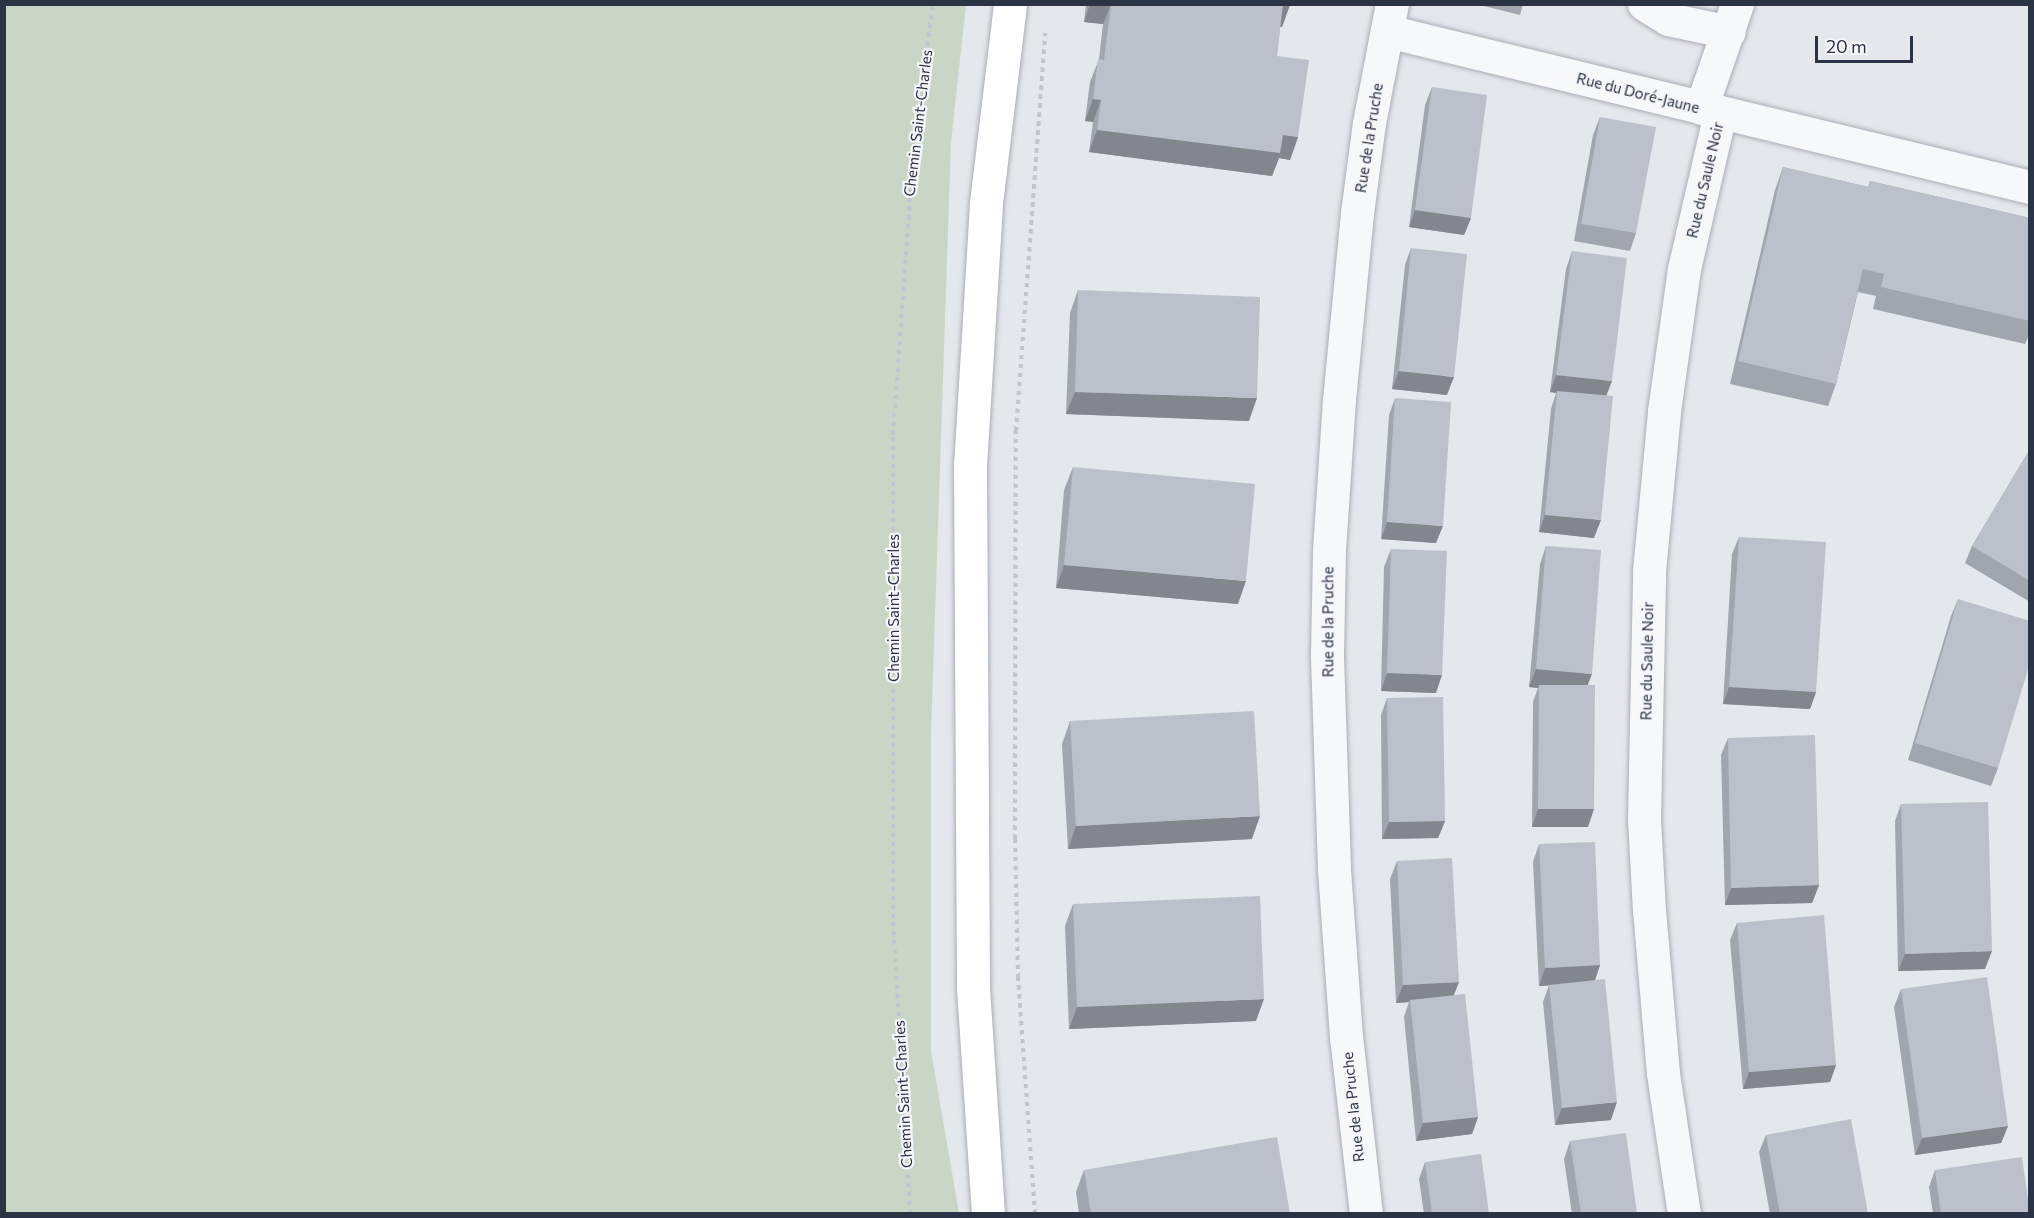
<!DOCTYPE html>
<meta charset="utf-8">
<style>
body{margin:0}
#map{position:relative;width:2034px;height:1218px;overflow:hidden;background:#e4e7ec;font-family:Commissioner,sans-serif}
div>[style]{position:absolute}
.green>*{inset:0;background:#c9d6c5}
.path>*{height:4px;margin-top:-2px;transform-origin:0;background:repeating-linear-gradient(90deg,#c2c5cb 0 4.5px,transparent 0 9px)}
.roads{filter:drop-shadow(0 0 2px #a9aeb7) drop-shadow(0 0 2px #a9aeb7)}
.minor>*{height:33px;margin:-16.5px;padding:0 16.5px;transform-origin:16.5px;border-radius:16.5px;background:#f7f8fa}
.major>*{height:33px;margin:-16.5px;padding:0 16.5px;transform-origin:16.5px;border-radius:16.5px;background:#fff}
.wall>*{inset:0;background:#a1a5ae}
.shaded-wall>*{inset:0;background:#83868d}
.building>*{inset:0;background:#bbc0ca}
span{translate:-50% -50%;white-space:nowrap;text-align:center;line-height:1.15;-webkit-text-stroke:4.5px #f4f6f9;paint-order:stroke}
.street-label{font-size:15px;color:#2b3445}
.frame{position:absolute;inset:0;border:6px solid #2b3445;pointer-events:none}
.scale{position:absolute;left:1815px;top:36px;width:98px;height:27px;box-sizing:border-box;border:3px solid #2b3445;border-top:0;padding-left:8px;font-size:18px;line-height:21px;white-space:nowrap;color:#2b3445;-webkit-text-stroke:4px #f4f6f9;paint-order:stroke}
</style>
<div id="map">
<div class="green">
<i style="clip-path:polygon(5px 4px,966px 5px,951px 142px,931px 734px,931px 1051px,959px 1213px,5px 1213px)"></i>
</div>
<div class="path">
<i style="left:910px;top:1214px;width:296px;rotate:-93.3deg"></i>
<i style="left:893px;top:918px;width:483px;rotate:-90deg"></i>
<i style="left:893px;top:435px;width:292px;rotate:-85.9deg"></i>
<i style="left:914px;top:144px;width:141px;rotate:-82.3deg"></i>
<i style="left:1035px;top:1214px;width:237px;rotate:-94.1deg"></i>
<i style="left:1018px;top:978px;width:139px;rotate:-91.2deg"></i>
<i style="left:1015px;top:839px;width:408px;rotate:-89.9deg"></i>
<i style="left:1016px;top:431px;width:399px;rotate:-85.8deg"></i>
</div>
<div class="roads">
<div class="minor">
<i style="left:1644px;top:4px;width:28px;rotate:32deg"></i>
<i style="left:1668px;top:19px;width:62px;rotate:12deg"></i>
<i style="left:1387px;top:31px;width:662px;rotate:13.64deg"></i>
<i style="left:1701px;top:108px;width:110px;rotate:-70.9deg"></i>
<i style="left:1366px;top:1214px;width:178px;rotate:-96.4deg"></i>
<i style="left:1346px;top:1037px;width:169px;rotate:-94.1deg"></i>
<i style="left:1334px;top:868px;width:214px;rotate:-91.9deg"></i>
<i style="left:1327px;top:654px;width:104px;rotate:-88.9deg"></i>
<i style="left:1329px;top:550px;width:150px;rotate:-86.2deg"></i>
<i style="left:1339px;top:400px;width:188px;rotate:-84.5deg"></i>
<i style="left:1357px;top:213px;width:91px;rotate:-82.4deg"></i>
<i style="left:1369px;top:123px;width:121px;rotate:-79.1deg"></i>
<i style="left:1684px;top:1214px;width:143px;rotate:-98.5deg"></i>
<i style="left:1663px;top:1073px;width:163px;rotate:-94.9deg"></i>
<i style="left:1649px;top:911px;width:92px;rotate:-93.1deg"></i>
<i style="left:1644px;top:819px;width:248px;rotate:-88.8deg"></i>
<i style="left:1649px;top:571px;width:161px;rotate:-84.6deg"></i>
<i style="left:1664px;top:411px;width:143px;rotate:-82deg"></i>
<i style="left:1684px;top:269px;width:160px;rotate:-77deg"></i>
</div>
<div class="major">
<i style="left:988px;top:1214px;width:228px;rotate:-93.8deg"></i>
<i style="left:973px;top:986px;width:520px;rotate:-90.33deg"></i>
<i style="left:970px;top:466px;width:263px;rotate:-86.5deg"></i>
<i style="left:986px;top:203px;width:200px;rotate:-83.1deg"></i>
</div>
</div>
<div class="wall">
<i style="clip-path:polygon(1086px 4px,1290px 4px,1282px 27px,1280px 27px,1277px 56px,1298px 137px,1290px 160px,1279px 158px,1272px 176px,1089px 152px,1093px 122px,1085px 121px,1090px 82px,1099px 59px,1103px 24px,1084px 22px)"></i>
<i style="clip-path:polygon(1476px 4px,1523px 4px,1520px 15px)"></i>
<i style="clip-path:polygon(1432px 87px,1471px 218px,1464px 235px,1409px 227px,1425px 105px)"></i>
<i style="clip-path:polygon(1600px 117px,1636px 233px,1630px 251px,1574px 241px,1593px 135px)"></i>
<i style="clip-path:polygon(1783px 167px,1868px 187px,1870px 181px,2030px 218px,2030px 333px,2025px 344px,1873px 309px,1876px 296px,1858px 292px,1836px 384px,1828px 406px,1730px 384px,1775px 190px)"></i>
<i style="clip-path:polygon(1411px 248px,1447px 395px,1392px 389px,1405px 265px)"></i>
<i style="clip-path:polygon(1572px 251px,1606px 396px,1594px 538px,1539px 532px,1551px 409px,1556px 393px,1550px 392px,1566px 269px)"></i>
<i style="clip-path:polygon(1078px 290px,1249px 421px,1066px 414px,1070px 313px)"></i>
<i style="clip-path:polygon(1395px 398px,1436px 543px,1381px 539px,1389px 415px)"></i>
<i style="clip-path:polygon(2030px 449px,2030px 602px,1965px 563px,1972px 546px)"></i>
<i style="clip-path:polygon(1073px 467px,1238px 604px,1056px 588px,1064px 490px)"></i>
<i style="clip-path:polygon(1739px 537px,1816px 692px,1810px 709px,1723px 704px,1732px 554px)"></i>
<i style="clip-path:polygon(1546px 546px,1588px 685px,1588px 827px,1532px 827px,1533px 702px,1538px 688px,1529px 687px,1540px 564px)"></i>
<i style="clip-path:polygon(1391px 549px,1436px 693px,1381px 691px,1384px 567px)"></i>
<i style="clip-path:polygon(1958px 599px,1998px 768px,1991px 786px,1908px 760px,1951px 616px)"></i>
<i style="clip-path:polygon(1387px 698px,1445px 821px,1438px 838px,1382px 839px,1381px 715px)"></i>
<i style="clip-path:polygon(1070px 721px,1252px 839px,1068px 849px,1062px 744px)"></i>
<i style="clip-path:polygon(1728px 738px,1819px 885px,1812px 903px,1725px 905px,1721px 755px)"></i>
<i style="clip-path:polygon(1901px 804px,1985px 969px,1898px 971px,1895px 821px)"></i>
<i style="clip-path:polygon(1539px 844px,1600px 965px,1595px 980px,1611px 1120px,1555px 1125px,1543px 1002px,1549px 985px,1539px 986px,1533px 862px)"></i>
<i style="clip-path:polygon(1397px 861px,1454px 995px,1478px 1117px,1472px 1134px,1416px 1141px,1404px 1017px,1409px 1002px,1396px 1003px,1390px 879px)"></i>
<i style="clip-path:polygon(1073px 904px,1256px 1021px,1069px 1029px,1065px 926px)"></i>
<i style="clip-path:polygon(1737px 923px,1836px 1065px,1830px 1082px,1743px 1089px,1730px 940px)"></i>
<i style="clip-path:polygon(1901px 989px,2008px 1126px,2001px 1143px,1915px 1155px,1894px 1007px)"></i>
<i style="clip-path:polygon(1766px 1135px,1868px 1214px,1770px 1214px,1759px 1152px)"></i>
<i style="clip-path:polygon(1570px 1141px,1637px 1214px,1572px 1214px,1564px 1159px)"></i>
<i style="clip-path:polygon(1425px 1162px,1489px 1214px,1424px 1214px,1419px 1179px)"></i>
<i style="clip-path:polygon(1084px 1170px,1290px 1214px,1079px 1214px,1076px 1192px)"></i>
<i style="clip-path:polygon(1935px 1170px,2030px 1214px,1933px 1214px,1929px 1187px)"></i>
</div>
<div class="shaded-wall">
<i style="clip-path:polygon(1090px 4px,1111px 4px,1103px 24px,1084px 22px)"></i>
<i style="clip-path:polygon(1283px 4px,1290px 5px,1282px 27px,1275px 27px)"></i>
<i style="clip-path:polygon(1093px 99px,1101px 100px,1093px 122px,1085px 121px)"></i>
<i style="clip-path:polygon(1097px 130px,1283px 135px,1298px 137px,1290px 160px,1279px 158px,1272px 176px,1089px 152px)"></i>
<i style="clip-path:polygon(1415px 210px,1471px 218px,1464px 235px,1409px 227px)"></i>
<i style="clip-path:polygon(1399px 371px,1454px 377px,1447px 395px,1392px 389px)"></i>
<i style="clip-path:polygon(1556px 375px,1612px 381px,1605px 399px,1550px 392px)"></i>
<i style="clip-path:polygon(1075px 392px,1257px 398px,1249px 421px,1066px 414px)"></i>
<i style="clip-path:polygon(1545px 515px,1601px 520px,1594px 538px,1539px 532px)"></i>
<i style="clip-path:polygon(1387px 522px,1443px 526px,1436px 543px,1381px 539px)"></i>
<i style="clip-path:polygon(1064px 565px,1246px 581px,1238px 604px,1056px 588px)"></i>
<i style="clip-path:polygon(1536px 669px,1592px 674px,1585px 692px,1539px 685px,1538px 688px,1529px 687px)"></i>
<i style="clip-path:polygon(1387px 673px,1442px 675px,1436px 693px,1381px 691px)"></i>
<i style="clip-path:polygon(1729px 687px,1816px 692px,1810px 709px,1723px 704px)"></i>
<i style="clip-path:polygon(1538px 809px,1594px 809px,1588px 827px,1532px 827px)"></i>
<i style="clip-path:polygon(1260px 816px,1252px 839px,1068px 849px,1076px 826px)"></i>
<i style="clip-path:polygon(1445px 821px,1438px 838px,1382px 839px,1389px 822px)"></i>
<i style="clip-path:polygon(1819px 885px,1812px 903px,1725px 905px,1731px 888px)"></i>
<i style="clip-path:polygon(1992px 951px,1985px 969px,1898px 971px,1905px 954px)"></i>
<i style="clip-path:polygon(1600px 965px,1594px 983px,1539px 986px,1545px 968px)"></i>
<i style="clip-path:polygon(1459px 982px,1452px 1000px,1410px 1000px,1409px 1002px,1396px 1003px,1403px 985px)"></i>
<i style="clip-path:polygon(1264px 999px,1256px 1021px,1069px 1029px,1077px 1007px)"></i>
<i style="clip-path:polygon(1836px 1065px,1830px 1082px,1743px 1089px,1749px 1072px)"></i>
<i style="clip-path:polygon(1617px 1102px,1611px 1120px,1555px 1125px,1562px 1108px)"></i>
<i style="clip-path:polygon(1478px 1117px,1472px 1134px,1416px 1141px,1423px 1123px)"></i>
<i style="clip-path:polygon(2008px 1126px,2001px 1143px,1915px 1155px,1922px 1138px)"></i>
</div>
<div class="building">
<i style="clip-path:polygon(1111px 4px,1283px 4px,1277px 56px,1309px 60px,1298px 137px,1283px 135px,1280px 153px,1097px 130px,1101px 100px,1093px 99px,1098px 59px,1104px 60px)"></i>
<i style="clip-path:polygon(1432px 87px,1487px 95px,1471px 218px,1415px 210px)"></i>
<i style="clip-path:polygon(1600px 117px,1656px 127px,1636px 233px,1581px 224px)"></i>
<i style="clip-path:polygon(1783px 167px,1869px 187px,1870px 181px,2030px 218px,2030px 321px,1881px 287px,1884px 274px,1863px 269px,1836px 384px,1738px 361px)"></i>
<i style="clip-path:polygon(1411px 248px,1467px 254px,1454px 377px,1399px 371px)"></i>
<i style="clip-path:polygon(1572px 251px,1627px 258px,1612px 381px,1556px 375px)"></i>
<i style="clip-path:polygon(1078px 290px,1260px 297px,1257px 398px,1075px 392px)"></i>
<i style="clip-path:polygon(1557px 391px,1613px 396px,1601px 520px,1545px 515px)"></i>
<i style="clip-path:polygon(1395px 398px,1451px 402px,1443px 526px,1387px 522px)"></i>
<i style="clip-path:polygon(2030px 449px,2030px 581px,1972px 546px)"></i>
<i style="clip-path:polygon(1073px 467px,1255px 484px,1246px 581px,1064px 565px)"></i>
<i style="clip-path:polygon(1739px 537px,1826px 542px,1816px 692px,1729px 687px)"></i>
<i style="clip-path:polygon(1546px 546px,1601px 550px,1592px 674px,1536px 669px)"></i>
<i style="clip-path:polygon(1391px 549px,1447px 551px,1442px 675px,1387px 673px)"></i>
<i style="clip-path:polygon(1958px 599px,2030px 621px,2030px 663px,1998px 768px,1915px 743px)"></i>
<i style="clip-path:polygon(1539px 685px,1595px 685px,1594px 809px,1538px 809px)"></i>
<i style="clip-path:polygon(1443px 697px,1445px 821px,1389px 822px,1387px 698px)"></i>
<i style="clip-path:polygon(1254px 711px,1260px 816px,1076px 826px,1070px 721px)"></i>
<i style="clip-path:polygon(1815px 735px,1819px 885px,1731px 888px,1728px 738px)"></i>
<i style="clip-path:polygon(1988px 802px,1992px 951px,1905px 954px,1901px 804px)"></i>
<i style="clip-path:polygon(1595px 842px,1600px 965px,1545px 968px,1539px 844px)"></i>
<i style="clip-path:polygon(1452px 858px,1459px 982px,1403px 985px,1397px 861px)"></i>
<i style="clip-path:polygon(1260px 896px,1264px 999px,1077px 1007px,1073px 904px)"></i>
<i style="clip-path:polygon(1824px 915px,1836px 1065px,1749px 1072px,1737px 923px)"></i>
<i style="clip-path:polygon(1987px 977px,2008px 1126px,1922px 1138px,1901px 989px)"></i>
<i style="clip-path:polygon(1605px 979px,1617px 1102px,1562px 1108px,1549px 985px)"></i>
<i style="clip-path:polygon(1465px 994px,1478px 1117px,1423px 1123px,1410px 1000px)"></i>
<i style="clip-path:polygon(1851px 1119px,1868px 1214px,1780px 1214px,1766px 1135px)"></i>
<i style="clip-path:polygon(1626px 1133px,1637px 1214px,1581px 1214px,1570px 1141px)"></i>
<i style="clip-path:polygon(1277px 1137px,1290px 1214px,1091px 1214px,1084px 1170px)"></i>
<i style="clip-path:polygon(1481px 1154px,1489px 1214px,1432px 1214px,1425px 1162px)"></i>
<i style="clip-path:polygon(2022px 1157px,2030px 1214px,1941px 1214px,1935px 1170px)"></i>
</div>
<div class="street-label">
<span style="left:1638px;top:93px;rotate:14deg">Rue du Doré-Jaune</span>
<span style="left:918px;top:123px;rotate:-83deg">Chemin Saint-Charles</span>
<span style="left:1369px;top:138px;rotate:-81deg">Rue de la Pruche</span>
<span style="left:1705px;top:180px;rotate:-77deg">Rue du Saule Noir</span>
<span style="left:894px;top:608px;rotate:-90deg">Chemin Saint-Charles</span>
<span style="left:1328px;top:622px;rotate:-90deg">Rue de la Pruche</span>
<span style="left:1647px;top:661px;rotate:-89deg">Rue du Saule Noir</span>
<span style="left:903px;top:1094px;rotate:-93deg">Chemin Saint-Charles</span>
<span style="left:1353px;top:1107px;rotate:-96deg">Rue de la Pruche</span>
</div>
<div class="frame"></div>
<div class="scale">20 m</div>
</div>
